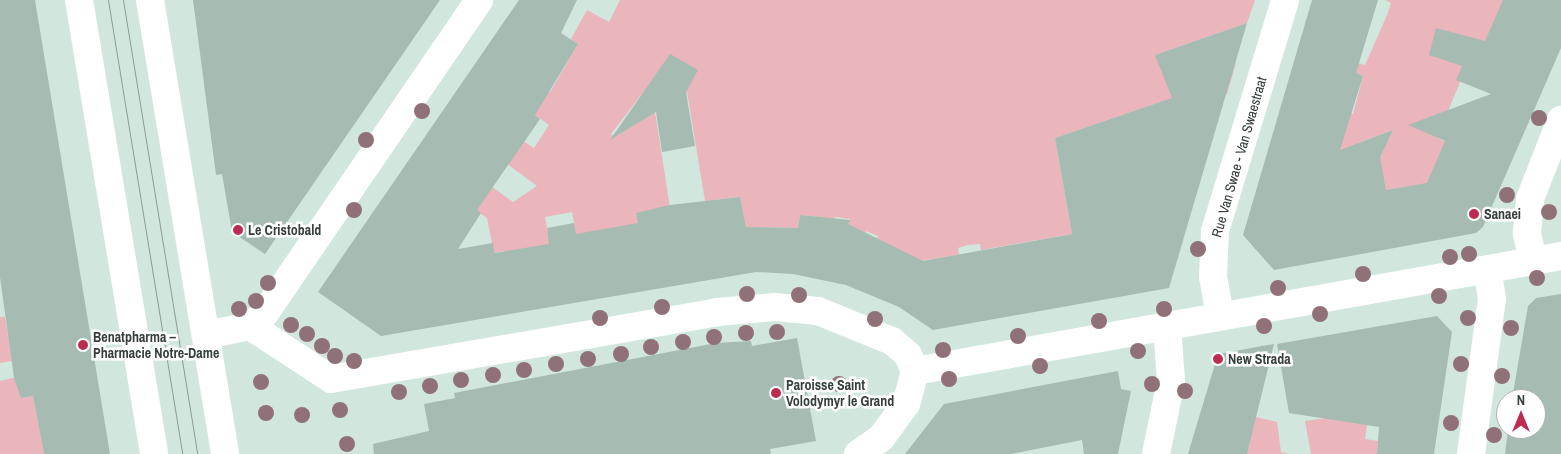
<!DOCTYPE html>
<meta charset="utf-8">
<style>
body{margin:0}
#map{position:relative;width:1561px;height:454px;overflow:hidden;background:#d1e7de;font-family:"Archivo Narrow",sans-serif}
div>[style]{position:absolute}
.green>*{inset:0;background:#eab5bb}
.building>*{inset:0;background:#a6bbb2}
.minor>*{height:28px;margin:-14px;padding:0 14px;transform-origin:14px;border-radius:14px;background:#fff}
.tertiary>*{height:28px;margin:-14px;padding:0 14px;transform-origin:14px;border-radius:14px;background:#fff}
.tram>*{height:1px;margin:-0.5px;padding:0 0.5px;transform-origin:0.5px;border-radius:0.5px;background:#8b9b94}
.trees>*{width:16px;height:16px;margin:-8px;border-radius:50%;background:#917178}
.dots>*{width:14px;height:14px;translate:-50% -50%;box-sizing:border-box;border:2px solid #fff;border-radius:50%}
span{translate:-50% -50%;white-space:nowrap;text-align:center;line-height:1.15;-webkit-text-stroke:5px #fff;paint-order:stroke}
.street-label{font-size:14px;color:#363f3b}
.poi-label{font-size:14px;color:#363f3b;font-weight:700}
.left{translate:0 -50%;text-align:left}
.north{position:absolute;left:1496px;top:389px;width:50px;height:50px;box-sizing:border-box;background:#fff;border:1px solid #afb2b1;border-radius:50%;rotate:0deg;font-size:14px;font-weight:700;line-height:20px;text-align:center;color:#363f3b}
.north::after{content:'';display:block;margin:auto;width:18px;height:22px;background:#bc2c52;clip-path:polygon(50% 0,100% 100%,50% 72%,0 100%)}
</style>
<div id="map">
<div class="green">
<i style="clip-path:polygon(620px 0,1255px 0,1247px 23px,1155px 55px,1236px 63px,1227px 94px,1205px 87px,1055px 138px,1072px 234px,981px 250px,980px 244px,968px 245px,958px 248px,959px 255px,920px 261px,875px 244px,878px 236px,866px 231px,863px 240px,844px 234px,850px 219px,835px 217px,833px 233px,816px 231px,818px 217px,800px 215px,798px 228px,746px 227px,740px 197px,705px 201px,687px 92px,666px 105px,645px 90px,611px 134px,615px 137px,655px 112px,672px 220px,636px 213px,638px 223px,578px 246px,572px 212px,545px 217px,550px 245px,505px 256px,504px 251px,494px 253px,487px 218px,462px 201px,478px 177px,513px 202px,537px 186px,506px 163px,522px 140px,534px 148px,549px 125px,520px 104px,544px 87px,550px 92px,578px 44px,571px 39px,587px 10px,609px 22px)"></i>
<i style="clip-path:polygon(1385px 0,1504px 0,1498px 26px,1460px 82px,1437px 138px,1451px 144px,1448px 194px,1418px 185px,1386px 190px,1384px 179px,1378px 180px,1379px 154px,1393px 130px,1358px 143px,1350px 169px,1322px 133px,1339px 111px,1353px 114px,1363px 76px,1349px 71px,1352px 62px,1365px 65px,1388px 13px,1391px 3px)"></i>
<i style="clip-path:polygon(0 317px,5px 317px,12px 361px,0 363px)"></i>
<i style="clip-path:polygon(17px 377px,21px 398px,33px 396px,44px 454px,0 454px,0 381px)"></i>
<i style="clip-path:polygon(1252px 416px,1277px 422px,1281px 452px,1289px 454px,1247px 454px,1250px 444px,1245px 443px)"></i>
<i style="clip-path:polygon(1334px 417px,1367px 425px,1365px 439px,1378px 441px,1377px 454px,1311px 454px,1305px 421px)"></i>
</div>
<div class="building">
<i style="clip-path:polygon(0 0,35px 0,110px 454px,44px 454px,33px 396px,21px 398px,14px 378px,0 277px)"></i>
<i style="clip-path:polygon(193px 0,440px 0,265px 254px,232px 232px,222px 174px,216px 175px)"></i>
<i style="clip-path:polygon(519px 0,577px 0,561px 33px,578px 44px,535px 115px,540px 119px,477px 210px,481px 213px,458px 249px,493px 243px,494px 253px,549px 244px,547px 228px,574px 223px,576px 234px,638px 223px,636px 213px,670px 205px,740px 197px,746px 227px,798px 228px,800px 215px,850px 220px,848px 224px,923px 261px,1072px 234px,1055px 138px,1172px 98px,1155px 55px,1247px 23px,1169px 288px,933px 330px,899px 307px,846px 285px,793px 274px,756px 272px,381px 336px,318px 292px)"></i>
<i style="clip-path:polygon(1312px 0,1378px 0,1356px 73px,1363px 76px,1340px 150px,1393px 130px,1380px 157px,1386px 190px,1427px 183px,1445px 141px,1408px 125px,1491px 94px,1456px 80px,1462px 66px,1429px 55px,1436px 28px,1485px 41px,1503px 0,1561px 0,1561px 48px,1483px 227px,1476px 233px,1274px 270px,1243px 235px)"></i>
<i style="clip-path:polygon(670px 54px,698px 70px,686px 92px,695px 146px,662px 152px,656px 112px,610px 140px)"></i>
<i style="clip-path:polygon(1561px 294px,1561px 454px,1505px 454px,1508px 429px,1536px 429px,1536px 399px,1512px 399px,1528px 306px,1536px 298px)"></i>
<i style="clip-path:polygon(1437px 316px,1452px 332px,1434px 454px,1377px 454px,1379px 427px,1289px 413px,1277px 344px)"></i>
<i style="clip-path:polygon(797px 338px,816px 441px,770px 449px,771px 454px,374px 454px,373px 444px,429px 431px,424px 404px,455px 398px,454px 393px,716px 343px,751px 341px,752px 346px)"></i>
<i style="clip-path:polygon(1274px 344px,1247px 454px,1188px 454px,1218px 354px)"></i>
<i style="clip-path:polygon(1118px 371px,1121px 389px,1131px 391px,1118px 454px,1084px 454px,1082px 440px,1011px 454px,905px 454px,944px 404px)"></i>
</div>
<div class="minor">
<i style="left:1533px;top:260px;width:28px;rotate:-103deg"></i>
<i style="left:1527px;top:233px;width:34px;rotate:-85deg"></i>
<i style="left:1530px;top:199px;width:85px;rotate:-68.6deg"></i>
<i style="left:1220px;top:316px;width:40px;rotate:-100deg"></i>
<i style="left:1213px;top:277px;width:46px;rotate:-87.5deg"></i>
<i style="left:1215px;top:231px;width:241px;rotate:-73.1deg"></i>
<i style="left:250px;top:326px;width:20px;rotate:-41deg"></i>
<i style="left:265px;top:313px;width:379px;rotate:-55.6deg"></i>
<i style="left:206px;top:335px;width:45px;rotate:-11.6deg"></i>
<i style="left:250px;top:326px;width:97px;rotate:33.2deg"></i>
<i style="left:331px;top:379px;width:392px;rotate:-9.8deg"></i>
<i style="left:717px;top:312px;width:58px;rotate:-4.9deg"></i>
<i style="left:775px;top:307px;width:43px;rotate:5.3deg"></i>
<i style="left:818px;top:311px;width:80px;rotate:22.1deg"></i>
<i style="left:892px;top:341px;width:21px;rotate:41deg"></i>
<i style="left:908px;top:355px;width:17px;rotate:66deg"></i>
<i style="left:915px;top:371px;width:34px;rotate:105deg"></i>
<i style="left:906px;top:404px;width:42px;rotate:126.3deg"></i>
<i style="left:881px;top:438px;width:28px;rotate:145deg"></i>
<i style="left:915px;top:371px;width:656px;rotate:-10.09deg"></i>
<i style="left:1156px;top:454px;width:75px;rotate:-78.4deg"></i>
<i style="left:1171px;top:381px;width:56px;rotate:-94.1deg"></i>
<i style="left:1471px;top:454px;width:156px;rotate:-82.3deg"></i>
<i style="left:1492px;top:299px;width:30px;rotate:-99deg"></i>
</div>
<div class="tertiary">
<i style="left:79px;top:0;width:460px;rotate:80.6deg"></i>
<i style="left:150px;top:0;width:460px;rotate:80.6deg"></i>
</div>
<div class="tram">
<i style="left:108px;top:0;width:460px;rotate:80.7deg"></i>
<i style="left:123px;top:0;width:460px;rotate:80.7deg"></i>
</div>
<div class="trees">
<i style="left:422px;top:111px"></i>
<i style="left:1539px;top:118px"></i>
<i style="left:366px;top:140px"></i>
<i style="left:1507px;top:195px"></i>
<i style="left:354px;top:210px"></i>
<i style="left:1549px;top:212px"></i>
<i style="left:1198px;top:249px"></i>
<i style="left:1469px;top:254px"></i>
<i style="left:1450px;top:257px"></i>
<i style="left:1363px;top:274px"></i>
<i style="left:1537px;top:278px"></i>
<i style="left:268px;top:283px"></i>
<i style="left:1278px;top:288px"></i>
<i style="left:747px;top:294px"></i>
<i style="left:799px;top:295px"></i>
<i style="left:1439px;top:296px"></i>
<i style="left:256px;top:301px"></i>
<i style="left:662px;top:307px"></i>
<i style="left:239px;top:309px"></i>
<i style="left:1164px;top:309px"></i>
<i style="left:1320px;top:314px"></i>
<i style="left:600px;top:318px"></i>
<i style="left:1468px;top:318px"></i>
<i style="left:875px;top:319px"></i>
<i style="left:1099px;top:321px"></i>
<i style="left:291px;top:325px"></i>
<i style="left:1264px;top:326px"></i>
<i style="left:1511px;top:328px"></i>
<i style="left:777px;top:332px"></i>
<i style="left:746px;top:333px"></i>
<i style="left:307px;top:334px"></i>
<i style="left:1018px;top:336px"></i>
<i style="left:714px;top:337px"></i>
<i style="left:683px;top:342px"></i>
<i style="left:322px;top:346px"></i>
<i style="left:651px;top:347px"></i>
<i style="left:943px;top:350px"></i>
<i style="left:1138px;top:351px"></i>
<i style="left:621px;top:354px"></i>
<i style="left:335px;top:356px"></i>
<i style="left:588px;top:359px"></i>
<i style="left:354px;top:361px"></i>
<i style="left:556px;top:364px"></i>
<i style="left:1461px;top:364px"></i>
<i style="left:1040px;top:366px"></i>
<i style="left:524px;top:370px"></i>
<i style="left:493px;top:375px"></i>
<i style="left:1502px;top:376px"></i>
<i style="left:949px;top:379px"></i>
<i style="left:461px;top:380px"></i>
<i style="left:261px;top:382px"></i>
<i style="left:839px;top:384px"></i>
<i style="left:1152px;top:384px"></i>
<i style="left:430px;top:386px"></i>
<i style="left:1185px;top:391px"></i>
<i style="left:399px;top:392px"></i>
<i style="left:340px;top:410px"></i>
<i style="left:266px;top:413px"></i>
<i style="left:302px;top:415px"></i>
<i style="left:1451px;top:423px"></i>
<i style="left:1494px;top:435px"></i>
<i style="left:347px;top:444px"></i>
</div>
<div class="dots">
<i style="left:1474px;top:214px;background:#bc2c52"></i>
<i style="left:238px;top:230px;background:#bc2c52"></i>
<i style="left:83px;top:345px;background:#bc2c52"></i>
<i style="left:1218px;top:359px;background:#bc2c52"></i>
<i style="left:776px;top:393px;background:#bc2c52"></i>
</div>
<div class="street-label">
<span style="left:1239px;top:157px;rotate:-74deg">Rue Van Swae - Van Swaestraat</span>
</div>
<div class="poi-label">
<span class="left" style="left:1484px;top:214px">Sanaei</span>
<span class="left" style="left:248px;top:230px">Le Cristobald</span>
<span class="left" style="left:93px;top:345px">Benatpharma –<br>Pharmacie Notre-Dame</span>
<span class="left" style="left:1228px;top:359px">New Strada</span>
<span class="left" style="left:786px;top:393px">Paroisse Saint<br>Volodymyr le Grand</span>
</div>
<div class="north">N</div>
</div>
